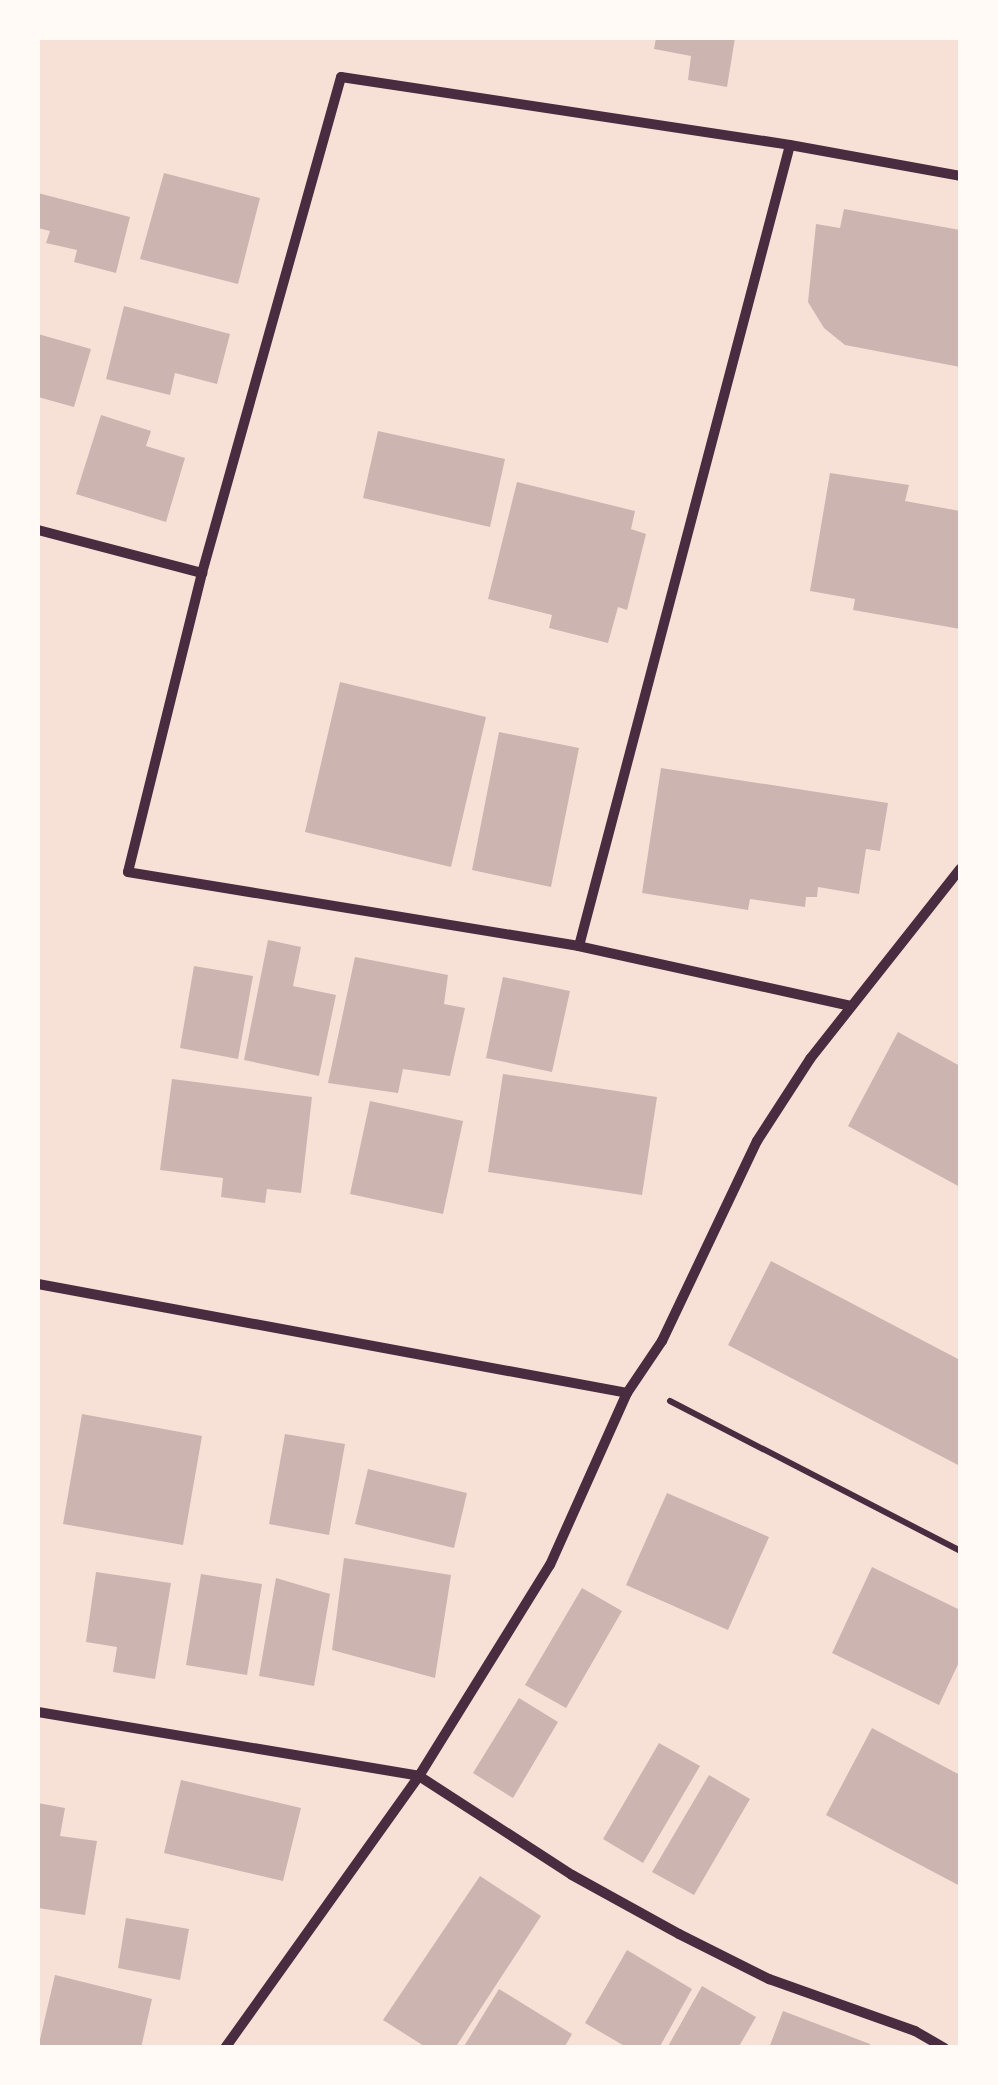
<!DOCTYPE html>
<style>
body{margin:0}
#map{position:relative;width:998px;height:2085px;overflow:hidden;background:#f7e1d7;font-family:Overpass,sans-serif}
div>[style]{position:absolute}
.building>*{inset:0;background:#ccb4b1}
.path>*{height:6px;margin:-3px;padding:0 3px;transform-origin:3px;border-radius:3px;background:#4a2c40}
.minor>*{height:10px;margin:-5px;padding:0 5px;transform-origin:5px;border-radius:5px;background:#4a2c40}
span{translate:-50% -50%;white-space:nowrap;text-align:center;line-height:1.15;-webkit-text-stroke:9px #fffaf5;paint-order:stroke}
.frame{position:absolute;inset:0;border:40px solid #fffaf5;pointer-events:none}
</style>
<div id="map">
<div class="building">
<i style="clip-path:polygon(656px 38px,735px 38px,727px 87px,688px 80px,691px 56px,654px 49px)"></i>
<i style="clip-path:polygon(164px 173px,260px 198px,238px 284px,140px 259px)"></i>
<i style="clip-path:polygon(38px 193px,130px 217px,116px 273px,74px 262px,77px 250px,46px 243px,50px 231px,38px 228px)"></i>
<i style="clip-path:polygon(844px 209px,960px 230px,960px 367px,845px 345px,824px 328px,808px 302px,816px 224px,840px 228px)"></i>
<i style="clip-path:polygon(124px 306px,230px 334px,217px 384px,175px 373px,170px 395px,106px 379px)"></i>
<i style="clip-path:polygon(38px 334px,91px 349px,74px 407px,38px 397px)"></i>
<i style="clip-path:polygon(101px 415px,151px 431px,146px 446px,185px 458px,166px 522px,76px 494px)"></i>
<i style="clip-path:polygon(378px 431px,505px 459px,490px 527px,363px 498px)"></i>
<i style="clip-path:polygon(830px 473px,909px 485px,905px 501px,960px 511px,960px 629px,853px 610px,855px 599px,810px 591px)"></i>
<i style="clip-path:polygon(517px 482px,635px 511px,631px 529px,646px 534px,627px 610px,618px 607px,608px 643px,549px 628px,552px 615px,488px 599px)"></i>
<i style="clip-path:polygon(340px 682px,486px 717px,451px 867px,305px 832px)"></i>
<i style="clip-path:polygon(499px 732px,579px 748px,551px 887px,472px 870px)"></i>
<i style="clip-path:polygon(661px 768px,888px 803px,880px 851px,866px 849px,859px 894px,818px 887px,817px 897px,806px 897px,805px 907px,750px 899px,748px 910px,642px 893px)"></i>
<i style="clip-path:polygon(268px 940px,301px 947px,293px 986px,336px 995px,319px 1076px,244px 1060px)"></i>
<i style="clip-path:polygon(355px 957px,448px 975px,444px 1004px,465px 1008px,450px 1076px,403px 1069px,398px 1093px,328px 1083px)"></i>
<i style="clip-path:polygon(194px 966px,253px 976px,238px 1059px,180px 1048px)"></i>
<i style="clip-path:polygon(503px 977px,570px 991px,552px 1072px,486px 1058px)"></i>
<i style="clip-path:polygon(898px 1032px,960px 1066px,960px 1187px,848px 1126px)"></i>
<i style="clip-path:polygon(503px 1074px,657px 1097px,642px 1195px,488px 1172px)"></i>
<i style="clip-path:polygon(172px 1079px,312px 1097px,301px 1193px,267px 1189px,265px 1203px,221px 1197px,223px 1178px,160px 1170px)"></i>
<i style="clip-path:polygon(370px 1101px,463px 1121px,443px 1214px,350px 1194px)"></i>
<i style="clip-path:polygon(771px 1261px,960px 1360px,960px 1466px,728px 1345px)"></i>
<i style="clip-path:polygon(82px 1414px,202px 1436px,183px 1545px,63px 1524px)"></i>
<i style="clip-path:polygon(285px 1434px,345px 1444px,329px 1535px,269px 1524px)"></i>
<i style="clip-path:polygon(368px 1469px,467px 1493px,454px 1548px,355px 1524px)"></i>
<i style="clip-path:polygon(667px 1493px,769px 1537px,728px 1630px,626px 1585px)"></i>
<i style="clip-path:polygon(344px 1558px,451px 1575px,435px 1678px,332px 1650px)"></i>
<i style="clip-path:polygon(872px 1567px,960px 1610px,960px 1660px,939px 1705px,832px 1653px)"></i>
<i style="clip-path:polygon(96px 1572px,171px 1583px,155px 1679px,113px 1672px,117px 1647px,86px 1642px)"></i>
<i style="clip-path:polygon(201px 1574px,262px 1584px,247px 1675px,186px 1665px)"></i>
<i style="clip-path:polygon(276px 1578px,330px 1594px,314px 1686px,259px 1676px)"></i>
<i style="clip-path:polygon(582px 1588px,622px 1611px,566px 1708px,525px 1685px)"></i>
<i style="clip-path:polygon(519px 1698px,558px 1722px,513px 1798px,473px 1773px)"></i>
<i style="clip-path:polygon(872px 1728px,960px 1775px,960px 1886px,826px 1815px)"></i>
<i style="clip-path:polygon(659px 1743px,700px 1766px,643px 1863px,603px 1839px)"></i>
<i style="clip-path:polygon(709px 1775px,750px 1799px,694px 1895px,652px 1872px)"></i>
<i style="clip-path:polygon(181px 1780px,301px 1808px,283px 1881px,164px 1853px)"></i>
<i style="clip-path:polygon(38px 1803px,65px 1808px,60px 1836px,97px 1841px,85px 1915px,38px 1908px)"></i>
<i style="clip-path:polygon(480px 1876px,541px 1916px,455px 2048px,427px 2048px,383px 2020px)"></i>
<i style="clip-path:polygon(126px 1918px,189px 1929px,180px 1980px,118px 1968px)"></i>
<i style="clip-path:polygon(627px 1950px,692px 1989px,659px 2048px,628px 2048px,585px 2023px)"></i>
<i style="clip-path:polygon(55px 1975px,152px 1999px,141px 2048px,38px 2048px)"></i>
<i style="clip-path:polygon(702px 1986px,756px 2017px,738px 2048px,667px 2048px)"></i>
<i style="clip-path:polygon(499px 1989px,572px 2034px,564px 2048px,463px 2048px)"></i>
<i style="clip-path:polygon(783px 2011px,870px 2044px,869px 2048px,769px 2048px)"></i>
</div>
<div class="path">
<i style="left:670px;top:1401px;width:326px;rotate:27.3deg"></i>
</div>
<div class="minor">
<i style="left:38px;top:530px;width:170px;rotate:14.7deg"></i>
<i style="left:579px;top:946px;width:828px;rotate:-75.24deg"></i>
<i style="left:851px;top:1006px;width:279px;rotate:-167.6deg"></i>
<i style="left:579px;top:946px;width:457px;rotate:-170.7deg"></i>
<i style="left:128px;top:872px;width:308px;rotate:-76.1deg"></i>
<i style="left:202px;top:573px;width:515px;rotate:-74.34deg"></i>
<i style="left:341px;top:77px;width:454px;rotate:8.6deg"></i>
<i style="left:790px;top:145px;width:173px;rotate:10.3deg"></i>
<i style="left:38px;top:1284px;width:599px;rotate:10.48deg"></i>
<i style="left:38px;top:1712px;width:386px;rotate:9.5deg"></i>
<i style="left:419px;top:1776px;width:182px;rotate:32.9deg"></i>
<i style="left:572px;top:1875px;width:122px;rotate:28.9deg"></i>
<i style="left:679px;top:1934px;width:101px;rotate:26.6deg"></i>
<i style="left:769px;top:1979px;width:155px;rotate:19.6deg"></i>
<i style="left:915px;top:2031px;width:34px;rotate:30deg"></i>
<i style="left:225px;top:2048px;width:334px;rotate:-54.5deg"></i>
<i style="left:419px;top:1776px;width:248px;rotate:-58.2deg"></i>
<i style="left:550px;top:1565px;width:188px;rotate:-65.9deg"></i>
<i style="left:627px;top:1393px;width:63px;rotate:-56.1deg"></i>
<i style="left:662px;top:1341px;width:221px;rotate:-64.6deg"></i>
<i style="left:757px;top:1141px;width:98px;rotate:-57.1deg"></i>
<i style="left:810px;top:1059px;width:242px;rotate:-51.7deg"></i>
</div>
<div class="frame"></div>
</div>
